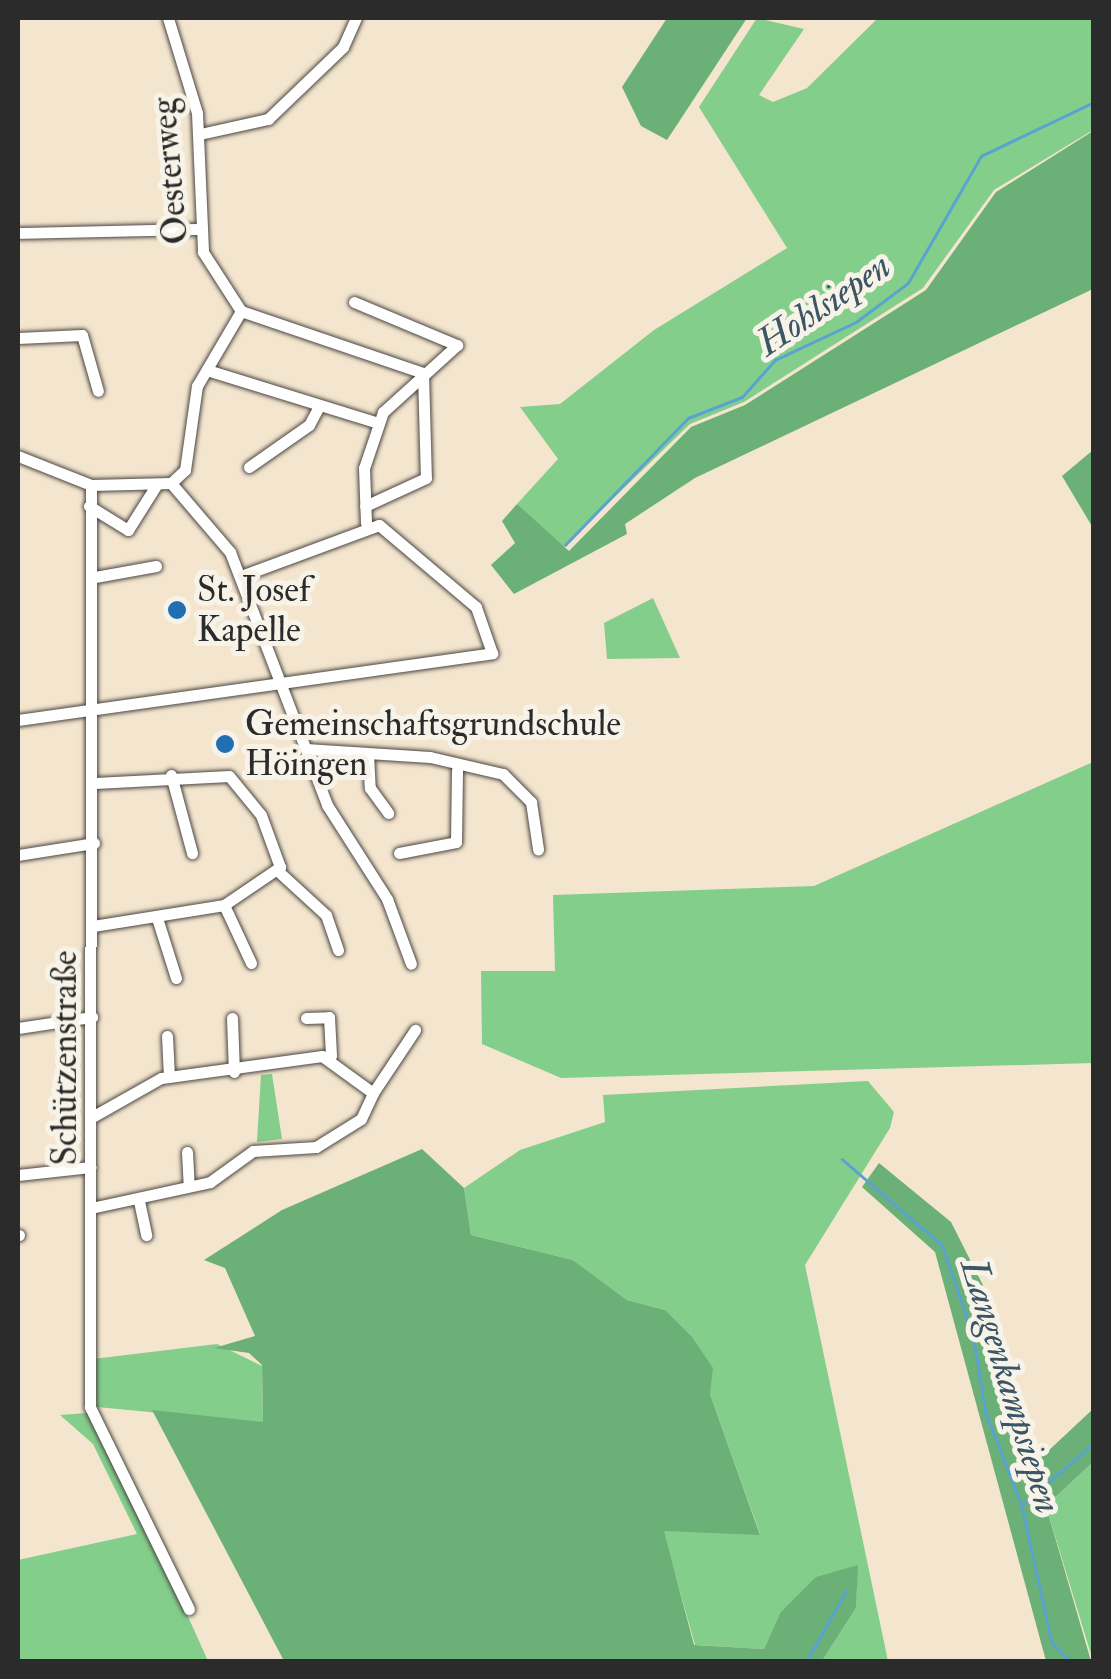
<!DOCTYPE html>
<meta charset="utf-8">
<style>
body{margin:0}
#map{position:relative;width:1111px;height:1679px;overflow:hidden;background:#f4e5ce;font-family:"IM FELL Double Pica",serif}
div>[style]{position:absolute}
.green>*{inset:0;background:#84ce8b}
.forest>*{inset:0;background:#6bb177}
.stream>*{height:2.5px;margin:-1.25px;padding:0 1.25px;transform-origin:1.25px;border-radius:1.25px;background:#5aa3d1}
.roads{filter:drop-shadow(0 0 2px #494743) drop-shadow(0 0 2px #494743)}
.minor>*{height:11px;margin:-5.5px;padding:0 5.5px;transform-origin:5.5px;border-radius:5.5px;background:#fff}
.dots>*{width:28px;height:28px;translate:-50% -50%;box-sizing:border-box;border:5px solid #f7f3e8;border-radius:50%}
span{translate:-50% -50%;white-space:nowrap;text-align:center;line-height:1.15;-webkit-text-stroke:10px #f7f3e8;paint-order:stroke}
.street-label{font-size:35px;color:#2b2b2b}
.poi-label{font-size:35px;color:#2b2b2b}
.left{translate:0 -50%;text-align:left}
.water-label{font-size:38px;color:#3b5565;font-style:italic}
.frame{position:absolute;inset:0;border:20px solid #2b2b2b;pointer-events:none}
</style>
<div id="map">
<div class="green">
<i style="clip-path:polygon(757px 18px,804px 29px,759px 95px,773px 102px,807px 88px,878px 18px,1093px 18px,1093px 130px,994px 190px,923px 288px,744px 402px,690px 424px,559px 551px,517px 504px,558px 459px,520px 407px,560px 404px,654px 330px,787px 248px,699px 107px)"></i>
<i style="clip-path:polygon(653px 598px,680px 658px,607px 659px,604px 623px)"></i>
<i style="clip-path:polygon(1093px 762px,1093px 1063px,561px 1078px,482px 1044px,481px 971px,555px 971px,553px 895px,814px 886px)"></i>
<i style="clip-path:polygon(272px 1074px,282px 1139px,257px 1142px,261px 1075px)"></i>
<i style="clip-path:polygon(868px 1081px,894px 1112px,890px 1128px,805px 1265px,888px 1661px,822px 1661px,856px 1608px,857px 1566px,780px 1613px,764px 1649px,695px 1645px,663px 1530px,760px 1534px,710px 1394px,665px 1310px,627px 1300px,573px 1260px,471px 1235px,464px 1188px,520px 1150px,605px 1122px,603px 1095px)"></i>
<i style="clip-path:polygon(217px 1344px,262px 1366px,263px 1423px,97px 1407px,93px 1359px)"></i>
<i style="clip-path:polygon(87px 1413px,186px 1612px,208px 1661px,18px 1662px,18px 1560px,137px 1534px,93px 1444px,60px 1415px)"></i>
<i style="clip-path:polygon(1093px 1462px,1093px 1661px,1046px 1506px)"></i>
</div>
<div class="forest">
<i style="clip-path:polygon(667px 18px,747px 18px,667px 140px,641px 126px,622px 87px)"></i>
<i style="clip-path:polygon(1093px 131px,1093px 289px,695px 478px,625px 524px,627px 534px,514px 594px,491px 565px,515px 543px,502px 521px,517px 504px,569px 551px,691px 427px,745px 405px,926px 290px,996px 192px)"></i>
<i style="clip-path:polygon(1093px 450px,1093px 528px,1062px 476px)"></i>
<i style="clip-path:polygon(422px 1149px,464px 1188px,471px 1235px,573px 1260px,627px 1300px,665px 1310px,692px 1337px,713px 1368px,710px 1394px,760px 1535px,664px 1531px,694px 1645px,764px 1649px,780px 1613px,816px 1577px,858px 1565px,856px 1608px,822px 1661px,284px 1661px,152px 1410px,263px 1422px,262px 1365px,249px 1353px,214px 1348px,255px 1336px,225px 1268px,204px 1260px,282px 1210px)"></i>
<i style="clip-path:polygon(879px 1163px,951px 1222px,995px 1309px,1000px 1395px,1032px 1466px,1093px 1409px,1093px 1462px,1046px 1506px,1091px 1661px,1046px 1661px,935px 1252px,862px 1187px)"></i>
</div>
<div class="stream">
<i style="left:565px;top:545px;width:177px;rotate:-45.9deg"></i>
<i style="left:688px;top:418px;width:58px;rotate:-21.3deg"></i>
<i style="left:742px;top:397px;width:50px;rotate:-48.3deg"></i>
<i style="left:775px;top:360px;width:89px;rotate:-25.1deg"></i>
<i style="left:856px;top:322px;width:65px;rotate:-36.9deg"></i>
<i style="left:908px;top:283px;width:146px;rotate:-60.1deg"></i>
<i style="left:981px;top:156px;width:125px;rotate:-25.5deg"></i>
<i style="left:842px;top:1159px;width:132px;rotate:40.7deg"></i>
<i style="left:942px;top:1245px;width:95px;rotate:71deg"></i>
<i style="left:973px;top:1335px;width:79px;rotate:80.5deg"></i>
<i style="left:986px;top:1413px;width:100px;rotate:68.8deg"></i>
<i style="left:1022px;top:1506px;width:140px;rotate:77.6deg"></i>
<i style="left:1052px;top:1643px;width:28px;rotate:44deg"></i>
<i style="left:1024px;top:1504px;width:93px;rotate:-41.1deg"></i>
<i style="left:806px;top:1662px;width:81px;rotate:-60.6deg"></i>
</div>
<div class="roads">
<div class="minor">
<i style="left:168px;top:18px;width:99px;rotate:73deg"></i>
<i style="left:197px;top:113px;width:139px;rotate:87.5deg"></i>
<i style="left:203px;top:252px;width:70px;rotate:57.2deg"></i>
<i style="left:200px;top:134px;width:70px;rotate:-12.4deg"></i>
<i style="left:268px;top:119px;width:104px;rotate:-43.8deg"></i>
<i style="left:343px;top:47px;width:32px;rotate:-66deg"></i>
<i style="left:18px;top:233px;width:183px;rotate:-1.3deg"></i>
<i style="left:354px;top:302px;width:112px;rotate:22.7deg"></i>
<i style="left:457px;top:345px;width:100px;rotate:137.8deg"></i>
<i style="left:383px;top:412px;width:59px;rotate:108.7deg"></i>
<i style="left:364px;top:468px;width:55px;rotate:87.9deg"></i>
<i style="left:241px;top:311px;width:192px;rotate:18.8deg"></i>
<i style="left:423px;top:373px;width:105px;rotate:88.4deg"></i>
<i style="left:426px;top:478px;width:67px;rotate:155.3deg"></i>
<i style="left:18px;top:338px;width:64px;rotate:-2.7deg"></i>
<i style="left:82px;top:335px;width:58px;rotate:74.1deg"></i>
<i style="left:207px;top:370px;width:179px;rotate:17.2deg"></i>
<i style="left:18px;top:456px;width:79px;rotate:21.7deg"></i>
<i style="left:91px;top:485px;width:80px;rotate:-1.4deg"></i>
<i style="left:171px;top:483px;width:19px;rotate:-43deg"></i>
<i style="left:185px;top:470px;width:85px;rotate:-81.9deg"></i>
<i style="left:197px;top:386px;width:87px;rotate:-59.6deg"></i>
<i style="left:249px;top:467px;width:73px;rotate:-35deg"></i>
<i style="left:309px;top:425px;width:21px;rotate:-62deg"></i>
<i style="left:171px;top:483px;width:91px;rotate:49.5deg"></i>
<i style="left:230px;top:552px;width:271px;rotate:69deg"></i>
<i style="left:327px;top:805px;width:112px;rotate:57.4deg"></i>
<i style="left:387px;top:899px;width:69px;rotate:69.7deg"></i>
<i style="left:91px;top:485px;width:922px;rotate:90.06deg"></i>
<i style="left:90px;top:1407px;width:225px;rotate:63.9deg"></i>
<i style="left:89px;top:506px;width:46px;rotate:31.6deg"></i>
<i style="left:128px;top:530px;width:54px;rotate:-57.8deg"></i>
<i style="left:95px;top:577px;width:62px;rotate:-10.2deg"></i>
<i style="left:18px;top:720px;width:479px;rotate:-8deg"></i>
<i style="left:492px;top:653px;width:49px;rotate:-109.2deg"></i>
<i style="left:476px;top:607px;width:127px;rotate:-139.8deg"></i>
<i style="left:379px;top:525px;width:147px;rotate:159.7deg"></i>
<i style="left:306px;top:749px;width:124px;rotate:3.7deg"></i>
<i style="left:430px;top:757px;width:75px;rotate:13.1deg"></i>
<i style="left:503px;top:774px;width:40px;rotate:45deg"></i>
<i style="left:531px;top:802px;width:48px;rotate:81.5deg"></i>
<i style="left:368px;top:754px;width:34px;rotate:87deg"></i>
<i style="left:370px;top:788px;width:31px;rotate:54deg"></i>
<i style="left:171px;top:775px;width:81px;rotate:74.9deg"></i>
<i style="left:399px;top:853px;width:58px;rotate:-10.9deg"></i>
<i style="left:456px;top:842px;width:72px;rotate:-89.2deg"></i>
<i style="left:18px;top:855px;width:77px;rotate:-9deg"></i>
<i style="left:279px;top:872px;width:64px;rotate:42.5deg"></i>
<i style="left:326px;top:915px;width:37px;rotate:71deg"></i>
<i style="left:224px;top:905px;width:64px;rotate:65deg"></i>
<i style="left:157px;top:918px;width:63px;rotate:72.4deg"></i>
<i style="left:93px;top:926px;width:133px;rotate:-9.1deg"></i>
<i style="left:224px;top:905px;width:68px;rotate:-34.2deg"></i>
<i style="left:280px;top:867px;width:55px;rotate:-110.1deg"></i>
<i style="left:261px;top:815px;width:50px;rotate:-129.4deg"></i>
<i style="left:229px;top:776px;width:134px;rotate:177deg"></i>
<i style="left:232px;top:1018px;width:54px;rotate:87.9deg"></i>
<i style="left:306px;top:1018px;width:23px;rotate:-2deg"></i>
<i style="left:329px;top:1017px;width:39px;rotate:87deg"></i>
<i style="left:18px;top:1028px;width:75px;rotate:-8.5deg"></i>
<i style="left:167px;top:1036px;width:41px;rotate:87.2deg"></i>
<i style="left:373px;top:1093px;width:76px;rotate:-56.3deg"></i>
<i style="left:187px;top:1152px;width:34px;rotate:87deg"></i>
<i style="left:18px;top:1175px;width:73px;rotate:-6.3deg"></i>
<i style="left:139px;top:1201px;width:35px;rotate:78deg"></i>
<i style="left:91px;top:1208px;width:122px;rotate:-12.3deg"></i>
<i style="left:210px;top:1182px;width:53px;rotate:-35.8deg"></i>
<i style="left:253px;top:1151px;width:63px;rotate:-3.6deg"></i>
<i style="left:316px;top:1147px;width:53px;rotate:-31.9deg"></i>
<i style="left:361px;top:1119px;width:29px;rotate:-65deg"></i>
<i style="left:373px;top:1093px;width:63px;rotate:-144deg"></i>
<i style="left:322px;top:1056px;width:162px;rotate:172.2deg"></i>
<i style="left:161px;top:1078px;width:79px;rotate:150.5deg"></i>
<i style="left:18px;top:1235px;width:1px"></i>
</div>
</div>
<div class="dots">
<i style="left:177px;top:610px;background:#1f6fb2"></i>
<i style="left:225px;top:744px;background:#1f6fb2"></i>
</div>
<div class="street-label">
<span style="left:170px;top:171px;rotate:-95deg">Oesterweg</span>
<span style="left:65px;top:1058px;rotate:-90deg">Schützenstraße</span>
</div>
<div class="poi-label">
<span class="left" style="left:197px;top:610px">St. Josef<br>Kapelle</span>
<span class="left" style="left:245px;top:744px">Gemeinschaftsgrundschule<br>Höingen</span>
</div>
<div class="water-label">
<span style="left:824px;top:305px;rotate:-34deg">Hohlsiepen</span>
<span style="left:1010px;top:1386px;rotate:73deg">Langenkampsiepen</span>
</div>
<div class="frame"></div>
</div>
